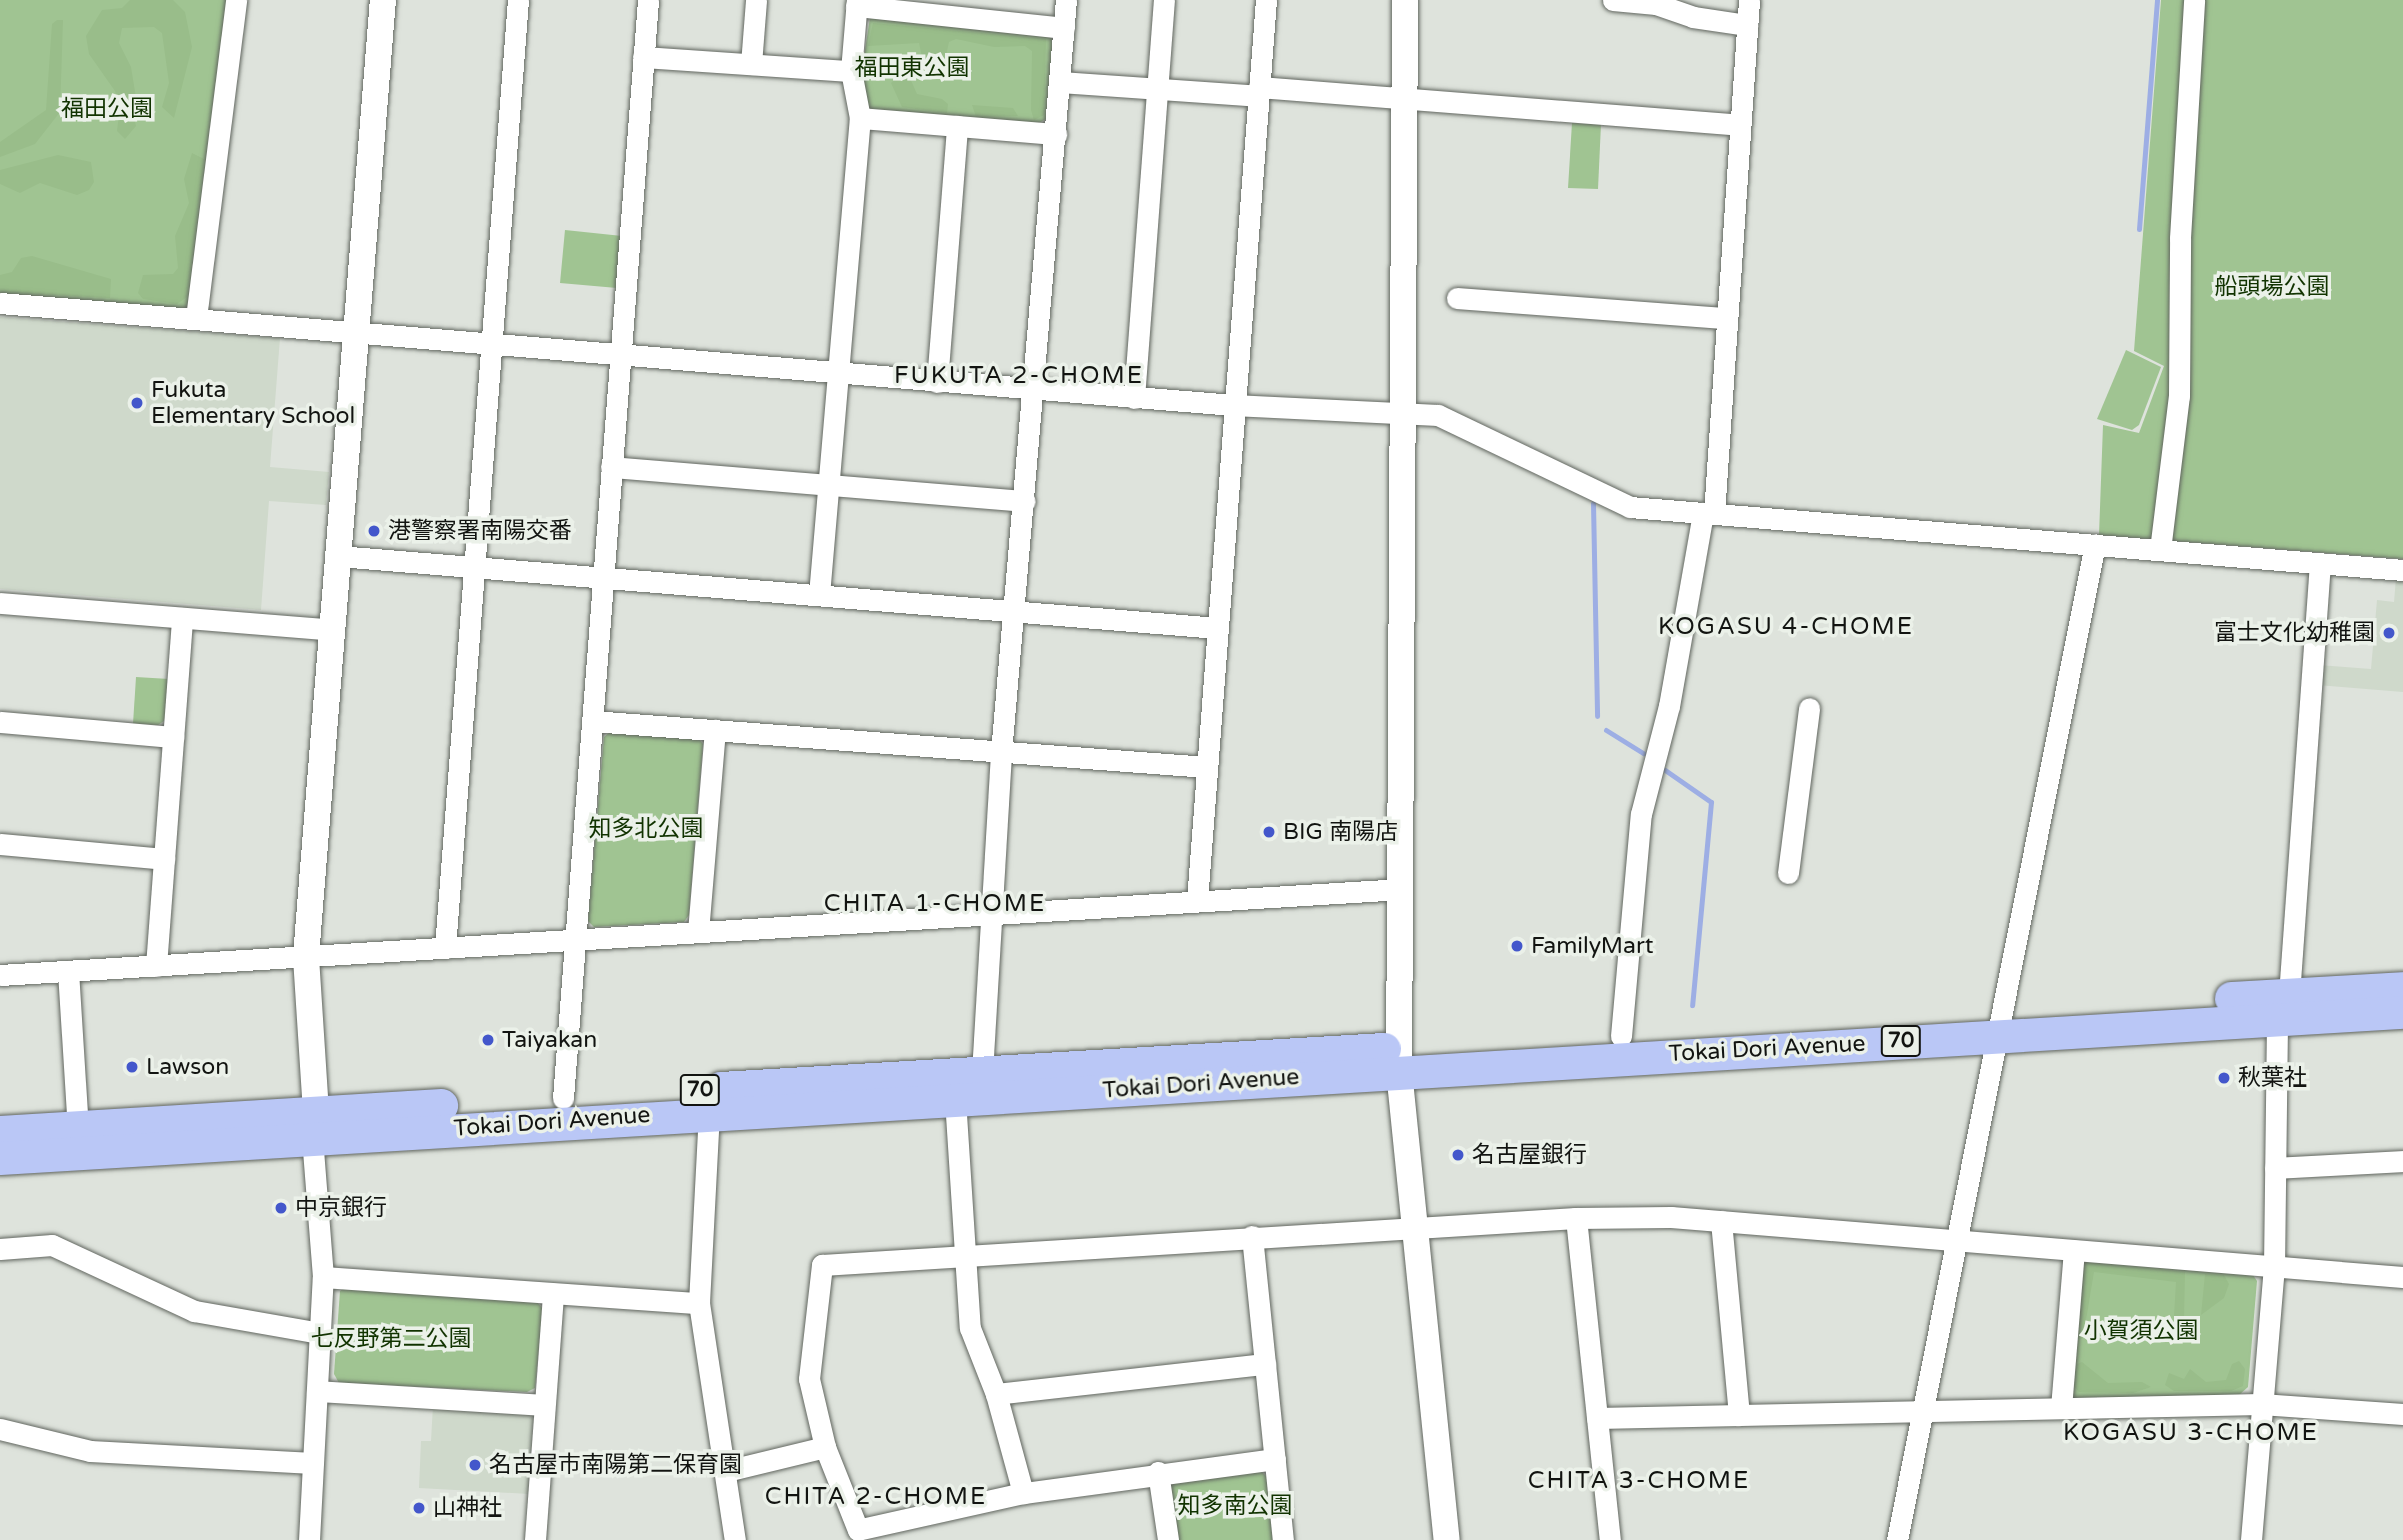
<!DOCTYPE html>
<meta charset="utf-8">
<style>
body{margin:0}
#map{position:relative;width:2403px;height:1540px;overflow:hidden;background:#dee3dc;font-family:"Varela Round","Noto Sans JP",sans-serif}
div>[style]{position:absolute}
.built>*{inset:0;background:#cfd9cb}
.green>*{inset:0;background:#a0c492}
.forest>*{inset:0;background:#99bd8a}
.stream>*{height:5px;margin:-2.5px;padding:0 2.5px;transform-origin:2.5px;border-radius:2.5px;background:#9daee4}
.roads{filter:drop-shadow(0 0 2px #61665f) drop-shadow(0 0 2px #61665f)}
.minor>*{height:21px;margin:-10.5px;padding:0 10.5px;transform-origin:10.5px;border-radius:10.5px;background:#fff}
.tertiary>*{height:26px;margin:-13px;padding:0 13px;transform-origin:13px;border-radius:13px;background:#fff}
.primary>*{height:33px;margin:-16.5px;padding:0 16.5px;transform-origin:16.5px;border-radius:16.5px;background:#bac7f6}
.dots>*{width:19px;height:19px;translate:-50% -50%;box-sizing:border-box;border:4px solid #ebf1e9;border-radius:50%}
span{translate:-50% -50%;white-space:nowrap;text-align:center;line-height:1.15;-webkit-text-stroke:7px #ebf1e9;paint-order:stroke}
.shield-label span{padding:2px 5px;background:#ebf1e9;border:2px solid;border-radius:5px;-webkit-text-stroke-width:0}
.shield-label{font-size:21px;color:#121411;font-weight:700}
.park-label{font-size:23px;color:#130}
.poi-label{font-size:23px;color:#121411}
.left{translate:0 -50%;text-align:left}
.right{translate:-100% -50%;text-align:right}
.street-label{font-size:23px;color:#121411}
.neighbourhood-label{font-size:24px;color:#121411;letter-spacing:2px}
</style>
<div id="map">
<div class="built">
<i style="clip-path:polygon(0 317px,280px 338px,270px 467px,329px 472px,326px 505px,269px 501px,261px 610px,0 589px)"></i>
<i style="clip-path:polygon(2396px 578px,2403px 579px,2403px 692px,2317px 685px,2319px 665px,2371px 669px,2377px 600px,2394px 602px)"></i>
<i style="clip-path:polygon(433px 1405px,526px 1411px,533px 1419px,529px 1494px,419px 1488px,421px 1441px,431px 1441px)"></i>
</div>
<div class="green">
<i style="clip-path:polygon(0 0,228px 0,191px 304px,184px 310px,0 296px)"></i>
<i style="clip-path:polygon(2161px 0,2403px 0,2403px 559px,2099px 535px,2103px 425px,2139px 433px,2164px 366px,2134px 351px)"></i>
<i style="clip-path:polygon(870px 18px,1049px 36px,1053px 41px,1046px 119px,1037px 124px,870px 111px,863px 104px,861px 75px)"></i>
<i style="clip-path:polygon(1572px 123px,1601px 124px,1598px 189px,1568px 188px)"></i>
<i style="clip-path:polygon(565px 230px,622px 236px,617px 288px,560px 283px)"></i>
<i style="clip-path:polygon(2126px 350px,2161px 367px,2139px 425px,2132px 430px,2097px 419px)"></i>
<i style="clip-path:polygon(136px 677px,169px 679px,167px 719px,158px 725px,133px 724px)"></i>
<i style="clip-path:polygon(611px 731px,699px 739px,703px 744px,689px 915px,684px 922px,594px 927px,588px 921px,604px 737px)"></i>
<i style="clip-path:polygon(2087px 1260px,2253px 1275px,2257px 1281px,2248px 1387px,2239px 1395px,2074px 1398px,2068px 1391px,2080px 1266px)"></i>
<i style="clip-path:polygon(344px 1288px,537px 1302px,543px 1309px,535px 1388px,527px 1392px,339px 1383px,334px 1374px,340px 1291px)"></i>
<i style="clip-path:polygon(1259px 1469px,1267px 1477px,1273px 1540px,1175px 1540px,1167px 1487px,1172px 1480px)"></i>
</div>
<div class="forest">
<i style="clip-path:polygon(130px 0,173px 0,185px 12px,192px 47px,174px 118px,162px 107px,169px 83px,162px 33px,154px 27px,122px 28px,119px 43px,131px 67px,137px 104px,133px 113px,136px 126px,125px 139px,117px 131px,120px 106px,115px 91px,89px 54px,86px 36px,102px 10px,122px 8px)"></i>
<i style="clip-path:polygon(57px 20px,63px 20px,60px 112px,35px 144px,0 157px,0 142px,46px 110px,52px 24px)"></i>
<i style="clip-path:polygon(873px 23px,1046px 39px,1044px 115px,1034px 120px,1031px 110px,1032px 51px,1025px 46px,994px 47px,956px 39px,949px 42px,945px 60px,935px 63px,922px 57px,919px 43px,868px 46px)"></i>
<i style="clip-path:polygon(901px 73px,909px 76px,917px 94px,942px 99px,948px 104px,947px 113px,902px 107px,891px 83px)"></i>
<i style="clip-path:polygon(972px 105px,1013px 108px,1018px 116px,976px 117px)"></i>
<i style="clip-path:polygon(192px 153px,204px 159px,187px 297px,177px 304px,143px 299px,138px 293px,143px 275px,173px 274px,178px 268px,175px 236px,189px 203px,184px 179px)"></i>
<i style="clip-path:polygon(58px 155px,91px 162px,94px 182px,89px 190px,77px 195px,40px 183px,20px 193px,0 184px,0 170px)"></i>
<i style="clip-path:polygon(32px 256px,111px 279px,110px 298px,0 292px,0 275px,12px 272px,21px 258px)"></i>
<i style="clip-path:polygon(2087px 1262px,2185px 1272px,2184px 1319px,2174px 1316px,2176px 1282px,2094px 1272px,2083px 1338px,2078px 1339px,2082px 1266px)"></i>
<i style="clip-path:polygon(2205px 1274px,2224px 1275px,2229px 1284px,2224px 1298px,2201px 1315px)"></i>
<i style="clip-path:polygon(2239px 1361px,2245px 1369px,2243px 1386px,2231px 1391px,2174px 1391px,2165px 1385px,2169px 1373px,2184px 1379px,2190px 1369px,2206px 1382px,2226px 1380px,2232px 1364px)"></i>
<i style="clip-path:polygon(2082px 1362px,2108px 1383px,2142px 1382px,2151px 1387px,2133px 1393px,2079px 1392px,2072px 1384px,2077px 1364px)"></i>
</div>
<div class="stream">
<i style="left:2139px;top:229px;width:230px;rotate:-85.5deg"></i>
<i style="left:1593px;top:503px;width:213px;rotate:88.9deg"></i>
<i style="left:1606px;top:730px;width:44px;rotate:31.9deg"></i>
<i style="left:1665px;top:770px;width:56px;rotate:34.8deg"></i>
<i style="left:1711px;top:802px;width:204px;rotate:95.3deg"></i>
</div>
<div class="roads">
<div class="minor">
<i style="left:1613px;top:0;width:43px;rotate:5.3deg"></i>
<i style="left:1656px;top:4px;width:39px;rotate:19deg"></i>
<i style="left:1693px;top:17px;width:55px;rotate:8.4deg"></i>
<i style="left:856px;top:6px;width:209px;rotate:6deg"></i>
<i style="left:643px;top:57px;width:208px;rotate:3.9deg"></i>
<i style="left:751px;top:64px;width:64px;rotate:-85.5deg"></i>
<i style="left:1060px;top:82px;width:198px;rotate:4deg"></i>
<i style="left:1259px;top:87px;width:482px;rotate:4.5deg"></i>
<i style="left:860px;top:118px;width:197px;rotate:4.7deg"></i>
<i style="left:1457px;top:298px;width:270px;rotate:4.3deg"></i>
<i style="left:0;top:303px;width:1237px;rotate:4.73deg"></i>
<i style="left:1233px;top:405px;width:205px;rotate:2.8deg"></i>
<i style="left:1438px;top:415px;width:213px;rotate:25.6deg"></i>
<i style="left:1630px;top:507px;width:776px;rotate:4.66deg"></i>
<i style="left:196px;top:318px;width:321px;rotate:-82.8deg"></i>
<i style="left:937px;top:382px;width:257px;rotate:-85.5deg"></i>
<i style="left:1134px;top:398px;width:399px;rotate:-85.7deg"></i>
<i style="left:611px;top:467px;width:415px;rotate:4.7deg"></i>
<i style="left:1714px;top:514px;width:515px;rotate:-86.1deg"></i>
<i style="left:2160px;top:550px;width:155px;rotate:-83deg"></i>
<i style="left:2179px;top:396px;width:158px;rotate:-89.6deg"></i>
<i style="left:2180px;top:238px;width:238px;rotate:-86.6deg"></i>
<i style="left:338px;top:556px;width:882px;rotate:4.68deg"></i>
<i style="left:819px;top:595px;width:479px;rotate:-85.1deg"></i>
<i style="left:860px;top:118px;width:48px;rotate:-100.8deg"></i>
<i style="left:851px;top:71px;width:71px;rotate:-85.2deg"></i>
<i style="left:0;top:603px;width:333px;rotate:4.6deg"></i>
<i style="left:592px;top:721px;width:616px;rotate:4.28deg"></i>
<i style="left:0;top:722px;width:174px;rotate:5deg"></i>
<i style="left:0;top:844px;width:165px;rotate:5.2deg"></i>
<i style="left:1788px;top:873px;width:166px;rotate:-82.7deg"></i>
<i style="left:1197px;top:901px;width:904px;rotate:-85.62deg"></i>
<i style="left:698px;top:932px;width:203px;rotate:-85.2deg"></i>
<i style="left:445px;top:948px;width:951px;rotate:-85.6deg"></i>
<i style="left:156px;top:966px;width:349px;rotate:-85.7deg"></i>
<i style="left:68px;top:971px;width:157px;rotate:86.4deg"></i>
<i style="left:0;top:975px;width:1404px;rotate:-3.51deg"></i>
<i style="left:2289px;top:995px;width:433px;rotate:-85.9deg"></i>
<i style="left:1621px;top:1036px;width:223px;rotate:-84.9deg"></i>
<i style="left:1641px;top:814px;width:112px;rotate:-75.5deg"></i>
<i style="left:1669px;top:706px;width:196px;rotate:-80deg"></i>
<i style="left:982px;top:1073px;width:321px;rotate:-86.6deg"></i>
<i style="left:1001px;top:753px;width:756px;rotate:-85.07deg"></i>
<i style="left:563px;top:1098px;width:1101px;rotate:-85.57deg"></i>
<i style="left:955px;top:1099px;width:229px;rotate:86.3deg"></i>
<i style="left:970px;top:1328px;width:71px;rotate:68.5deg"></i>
<i style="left:996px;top:1394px;width:103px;rotate:74.7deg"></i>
<i style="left:709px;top:1112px;width:191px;rotate:93deg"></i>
<i style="left:699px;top:1303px;width:240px;rotate:81.4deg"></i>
<i style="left:2275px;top:1168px;width:128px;rotate:-3.1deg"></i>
<i style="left:1576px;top:1218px;width:324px;rotate:84deg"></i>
<i style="left:1721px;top:1221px;width:195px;rotate:84.7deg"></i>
<i style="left:1252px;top:1236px;width:306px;rotate:84.2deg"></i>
<i style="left:0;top:1249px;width:52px;rotate:-4.4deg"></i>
<i style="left:52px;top:1245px;width:157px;rotate:24.9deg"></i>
<i style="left:194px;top:1311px;width:128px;rotate:9.9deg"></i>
<i style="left:323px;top:1277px;width:377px;rotate:4deg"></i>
<i style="left:317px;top:1391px;width:226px;rotate:3.5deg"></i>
<i style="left:996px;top:1394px;width:271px;rotate:-6.4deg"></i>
<i style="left:2061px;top:1408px;width:158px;rotate:-85.3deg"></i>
<i style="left:1597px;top:1418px;width:664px;rotate:-1.21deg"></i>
<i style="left:2261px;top:1404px;width:142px;rotate:4deg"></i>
<i style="left:0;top:1429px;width:93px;rotate:13.7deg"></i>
<i style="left:90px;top:1451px;width:223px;rotate:3.1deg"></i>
<i style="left:1275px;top:1459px;width:254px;rotate:172.3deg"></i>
<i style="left:1023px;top:1493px;width:169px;rotate:167.4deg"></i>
<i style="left:858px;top:1530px;width:89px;rotate:-111.7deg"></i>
<i style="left:825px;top:1447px;width:70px;rotate:-103.2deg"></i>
<i style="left:809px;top:1379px;width:115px;rotate:-83.5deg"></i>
<i style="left:822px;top:1265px;width:755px;rotate:-3.57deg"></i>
<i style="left:1576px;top:1218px;width:95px;rotate:-0.6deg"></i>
<i style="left:1671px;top:1217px;width:734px;rotate:4.69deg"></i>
<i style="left:726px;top:1471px;width:102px;rotate:-13.6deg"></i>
<i style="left:1158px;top:1472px;width:69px;rotate:81.6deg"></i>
<i style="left:309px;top:1540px;width:263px;rotate:-87deg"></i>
<i style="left:323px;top:1277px;width:141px;rotate:-94.5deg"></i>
<i style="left:535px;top:1540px;width:247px;rotate:-85.8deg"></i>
<i style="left:1897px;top:1540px;width:1015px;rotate:-78.76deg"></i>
<i style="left:2251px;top:1540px;width:273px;rotate:-85.2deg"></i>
<i style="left:2274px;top:1268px;width:249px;rotate:-89.3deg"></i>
</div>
<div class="tertiary">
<i style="left:1405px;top:0;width:1071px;rotate:90.32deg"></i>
<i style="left:1399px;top:1071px;width:471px;rotate:84.2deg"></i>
<i style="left:312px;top:1132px;width:20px;rotate:-79deg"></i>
<i style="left:316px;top:1112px;width:156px;rotate:-93.7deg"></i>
<i style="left:306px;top:956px;width:959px;rotate:-85.4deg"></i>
</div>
<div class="primary">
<i style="left:2231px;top:998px;width:172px;rotate:-3.3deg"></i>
<i style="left:721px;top:1088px;width:664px;rotate:-3.37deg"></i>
<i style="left:0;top:1132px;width:442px;rotate:-3.5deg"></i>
<i style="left:0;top:1158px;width:2407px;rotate:-3.48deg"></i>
</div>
</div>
<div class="dots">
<i style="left:137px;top:403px;background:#4357cb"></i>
<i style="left:374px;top:531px;background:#4357cb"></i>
<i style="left:2389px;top:633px;background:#4357cb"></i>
<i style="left:1269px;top:832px;background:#4357cb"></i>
<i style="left:1517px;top:946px;background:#4357cb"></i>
<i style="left:488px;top:1040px;background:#4357cb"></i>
<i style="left:132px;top:1067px;background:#4357cb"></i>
<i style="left:2224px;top:1078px;background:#4357cb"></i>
<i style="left:1458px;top:1155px;background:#4357cb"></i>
<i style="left:281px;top:1208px;background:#4357cb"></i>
<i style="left:475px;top:1465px;background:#4357cb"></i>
<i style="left:419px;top:1508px;background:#4357cb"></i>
</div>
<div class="shield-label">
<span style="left:1901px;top:1041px">70</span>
<span style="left:700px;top:1090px">70</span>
</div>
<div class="park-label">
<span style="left:912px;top:68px">福田東公園</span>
<span style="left:107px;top:109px">福田公園</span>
<span style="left:2272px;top:287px">船頭場公園</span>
<span style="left:646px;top:829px">知多北公園</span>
<span style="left:2141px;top:1331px">小賀須公園</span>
<span style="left:391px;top:1339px">七反野第二公園</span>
<span style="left:1235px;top:1506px">知多南公園</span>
</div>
<div class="poi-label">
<span class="left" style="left:151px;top:403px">Fukuta<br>Elementary School</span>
<span class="left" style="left:388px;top:531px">港警察署南陽交番</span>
<span class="right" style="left:2375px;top:633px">富士文化幼稚園</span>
<span class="left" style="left:1283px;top:832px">BIG 南陽店</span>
<span class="left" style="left:1531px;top:946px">FamilyMart</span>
<span class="left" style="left:502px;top:1040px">Taiyakan</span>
<span class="left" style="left:146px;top:1067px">Lawson</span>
<span class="left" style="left:2238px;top:1078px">秋葉社</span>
<span class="left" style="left:1472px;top:1155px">名古屋銀行</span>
<span class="left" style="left:295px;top:1208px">中京銀行</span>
<span class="left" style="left:489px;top:1465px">名古屋市南陽第二保育園</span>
<span class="left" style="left:433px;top:1508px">山神社</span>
</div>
<div class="street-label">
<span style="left:1767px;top:1049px;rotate:-3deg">Tokai Dori Avenue</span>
<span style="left:1201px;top:1084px;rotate:-4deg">Tokai Dori Avenue</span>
<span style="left:552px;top:1122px;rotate:-4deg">Tokai Dori Avenue</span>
</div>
<div class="neighbourhood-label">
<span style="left:1019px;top:376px">FUKUTA 2-CHOME</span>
<span style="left:1786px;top:627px">KOGASU 4-CHOME</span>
<span style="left:935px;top:904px">CHITA 1-CHOME</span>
<span style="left:2191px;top:1433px">KOGASU 3-CHOME</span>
<span style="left:1639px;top:1481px">CHITA 3-CHOME</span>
<span style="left:876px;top:1497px">CHITA 2-CHOME</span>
</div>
</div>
